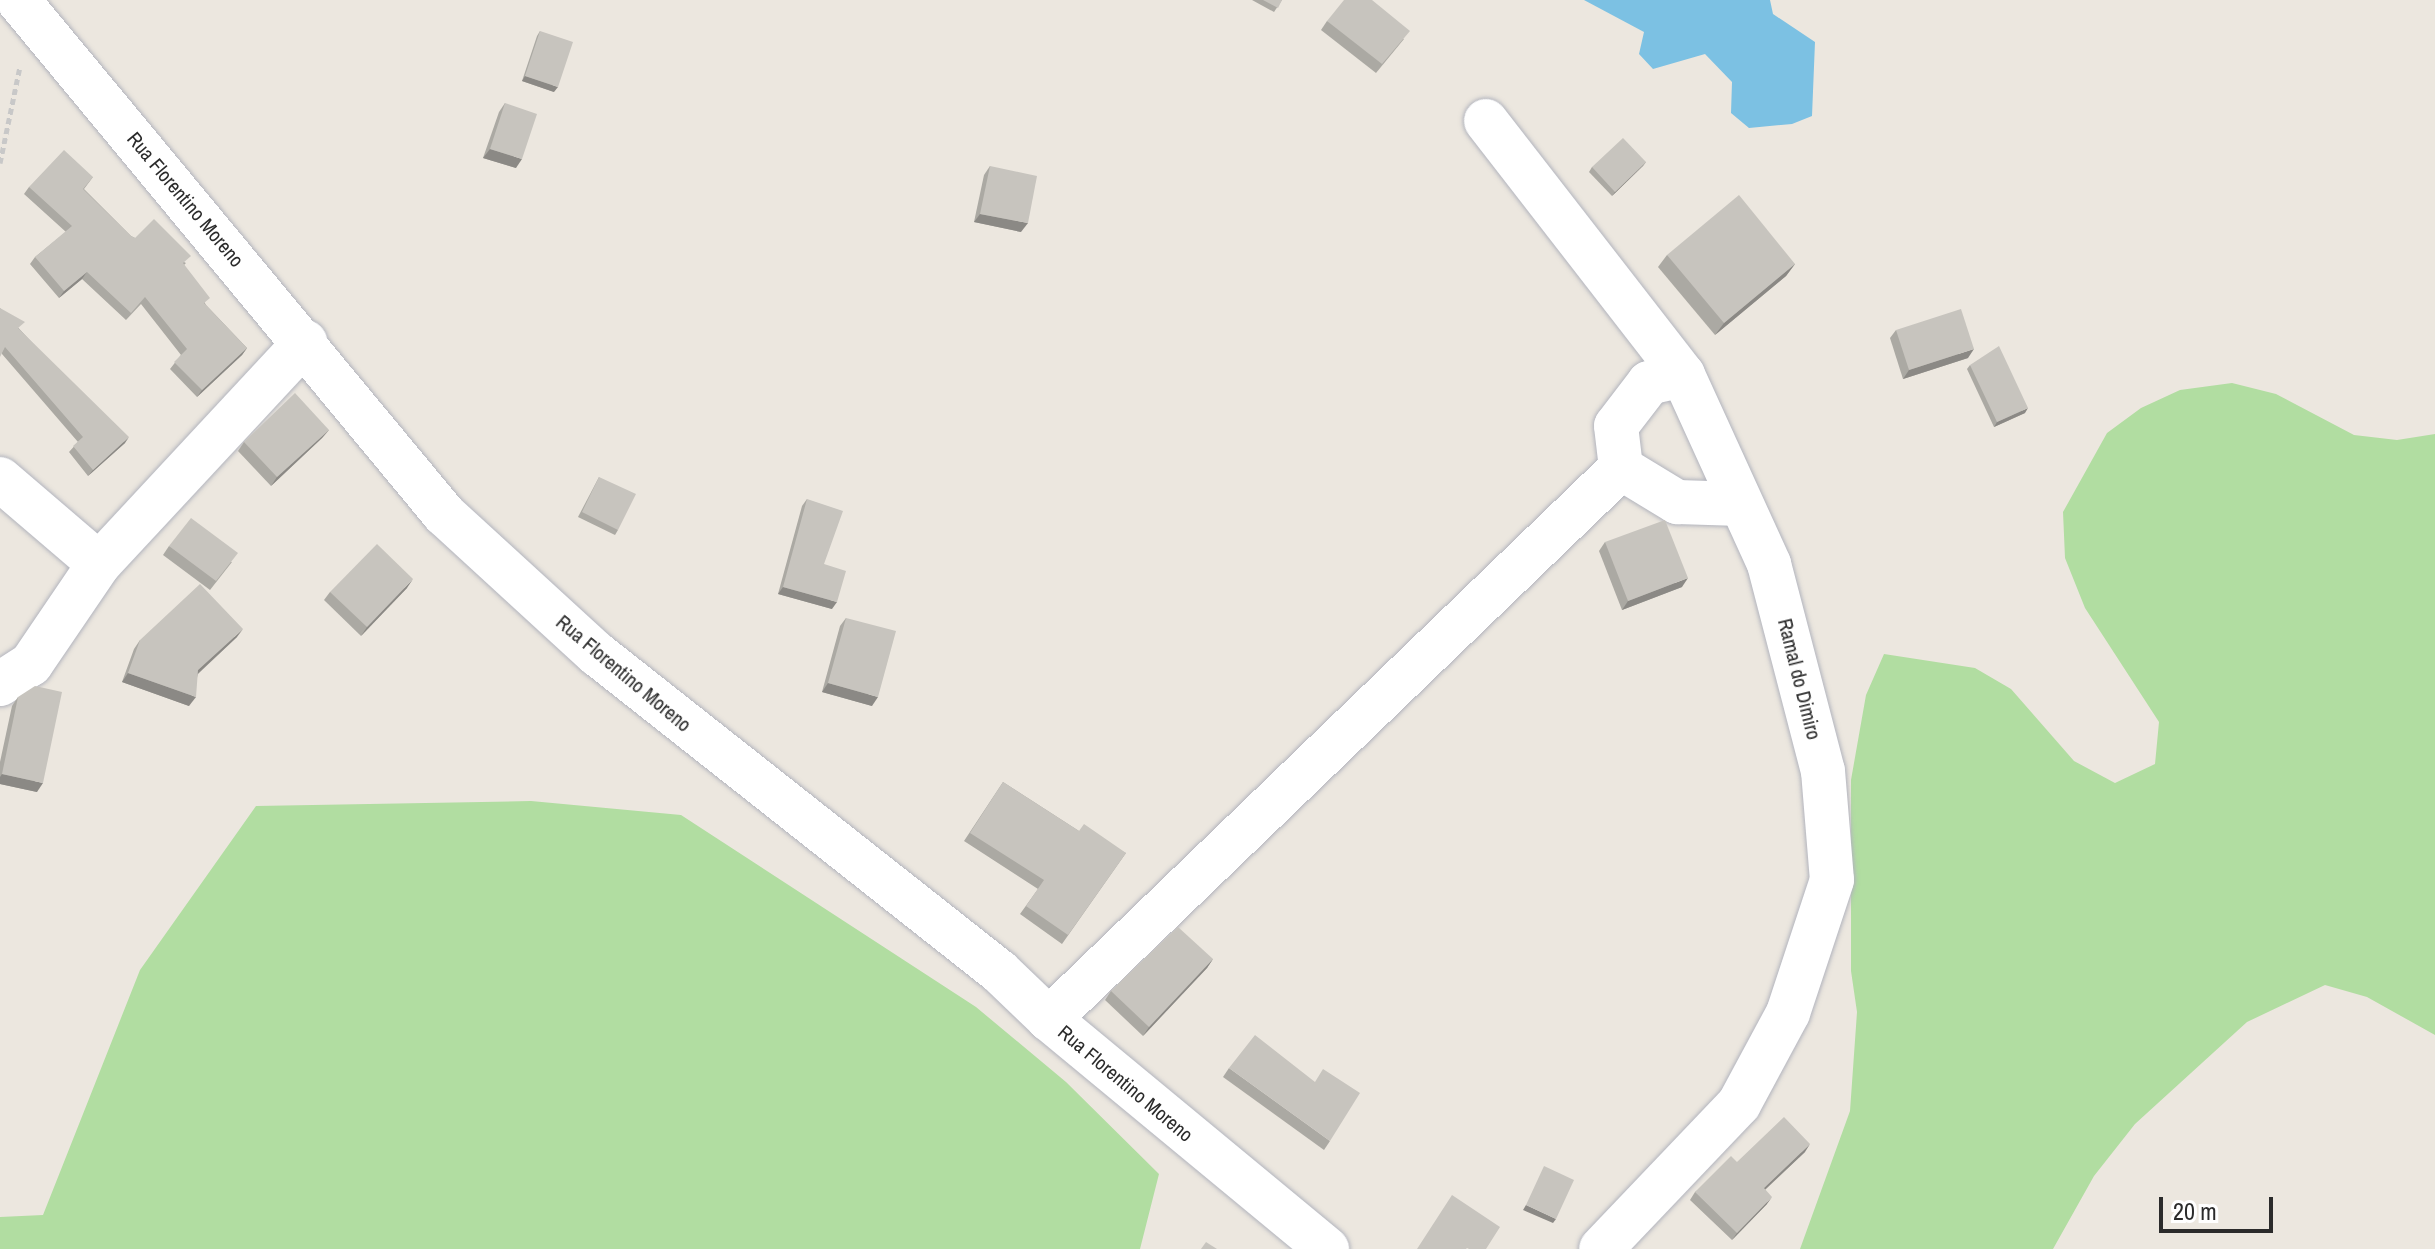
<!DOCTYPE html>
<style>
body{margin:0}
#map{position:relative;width:2435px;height:1249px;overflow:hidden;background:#ece7df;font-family:"Archivo Narrow",sans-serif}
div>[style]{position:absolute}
.green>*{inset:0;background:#b1dda1}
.water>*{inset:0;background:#7cc1e3}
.path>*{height:5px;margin-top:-2.5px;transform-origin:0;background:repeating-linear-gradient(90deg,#c8c8c8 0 6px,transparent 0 10px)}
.roads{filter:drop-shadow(0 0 2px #b2b4bd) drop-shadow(0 0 2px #b2b4bd)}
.minor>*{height:44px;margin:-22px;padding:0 22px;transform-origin:22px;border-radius:22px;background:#fff}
.wall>*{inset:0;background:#aba9a3}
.shaded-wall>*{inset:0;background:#8b8985}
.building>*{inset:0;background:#c7c4be}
span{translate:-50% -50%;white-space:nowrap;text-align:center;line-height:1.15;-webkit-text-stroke:7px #fff;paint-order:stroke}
.street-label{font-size:20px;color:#2b2b2b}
.scale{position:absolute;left:2159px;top:1197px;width:114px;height:36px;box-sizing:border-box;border:4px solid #2b2b2b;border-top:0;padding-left:10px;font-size:24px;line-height:28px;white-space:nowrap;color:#2b2b2b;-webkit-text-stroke:6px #fff;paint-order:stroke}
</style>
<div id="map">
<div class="green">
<i style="clip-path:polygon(2232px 383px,2276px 394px,2354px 435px,2397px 440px,2435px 434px,2435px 1035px,2367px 997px,2325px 985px,2247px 1022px,2135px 1124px,2094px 1176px,2053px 1249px,1800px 1249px,1850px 1111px,1857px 1012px,1851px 971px,1851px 780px,1866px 695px,1884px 654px,1975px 668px,2011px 689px,2074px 761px,2115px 783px,2155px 764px,2159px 722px,2085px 608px,2065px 558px,2063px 512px,2107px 433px,2141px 408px,2180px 390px)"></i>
<i style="clip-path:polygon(531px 801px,681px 815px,976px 1007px,1066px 1082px,1159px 1174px,1140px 1249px,0 1249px,0 1217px,43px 1215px,140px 970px,256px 806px)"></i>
</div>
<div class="water">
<i style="clip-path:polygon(1584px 0,1770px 0,1773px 14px,1815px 42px,1812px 116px,1792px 124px,1749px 128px,1731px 113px,1732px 82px,1705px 54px,1653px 69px,1639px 54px,1644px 32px)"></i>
</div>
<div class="path">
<i style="left:0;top:163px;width:99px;rotate:-78.3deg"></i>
</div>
<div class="roads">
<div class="minor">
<i style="left:18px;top:0;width:668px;rotate:50.35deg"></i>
<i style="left:444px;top:514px;width:207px;rotate:42.5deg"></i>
<i style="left:597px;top:654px;width:513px;rotate:38.28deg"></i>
<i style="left:1000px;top:972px;width:68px;rotate:43.8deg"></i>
<i style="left:1049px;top:1019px;width:361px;rotate:39.6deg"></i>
<i style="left:1486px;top:121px;width:321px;rotate:52.2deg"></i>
<i style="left:1683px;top:375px;width:208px;rotate:65.5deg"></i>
<i style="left:1769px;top:564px;width:214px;rotate:75.4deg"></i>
<i style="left:1823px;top:771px;width:109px;rotate:85.3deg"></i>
<i style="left:1832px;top:880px;width:140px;rotate:108.3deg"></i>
<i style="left:1788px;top:1013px;width:103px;rotate:118.3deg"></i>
<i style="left:1739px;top:1104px;width:200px;rotate:133.6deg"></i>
<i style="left:1683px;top:375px;width:35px;rotate:167deg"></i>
<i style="left:1649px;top:383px;width:54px;rotate:127.5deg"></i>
<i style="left:1616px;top:426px;width:42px;rotate:83.2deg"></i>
<i style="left:1621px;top:468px;width:66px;rotate:31.3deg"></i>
<i style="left:1677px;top:502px;width:64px;rotate:1.8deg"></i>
<i style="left:0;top:479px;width:130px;rotate:40.6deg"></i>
<i style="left:0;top:684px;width:37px;rotate:-33deg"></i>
<i style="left:31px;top:664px;width:121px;rotate:-55.8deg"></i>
<i style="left:99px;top:564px;width:303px;rotate:-47.1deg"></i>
<i style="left:1049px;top:1019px;width:794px;rotate:-43.93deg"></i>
</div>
</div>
<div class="wall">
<i style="clip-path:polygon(1252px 0,1282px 0,1274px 12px)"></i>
<i style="clip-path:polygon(1327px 21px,1404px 39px,1376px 73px,1321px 30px)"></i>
<i style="clip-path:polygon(540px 31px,554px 92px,522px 81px,537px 36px)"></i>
<i style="clip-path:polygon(505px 103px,516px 168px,483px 158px,499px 112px)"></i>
<i style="clip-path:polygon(1646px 162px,1612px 196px,1589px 172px,1592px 167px)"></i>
<i style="clip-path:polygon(990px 166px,1021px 232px,974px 222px,984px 175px)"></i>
<i style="clip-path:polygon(93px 177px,84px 189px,131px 236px,186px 263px,184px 265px,206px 305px,247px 348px,242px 355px,197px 397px,170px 369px,181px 355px,141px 304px,126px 320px,82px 279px,59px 298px,30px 264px,35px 257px,66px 232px,24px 194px,29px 187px)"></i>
<i style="clip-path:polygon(1667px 255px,1795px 264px,1786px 276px,1715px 335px,1658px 267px)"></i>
<i style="clip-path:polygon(0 308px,125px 443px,88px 476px,69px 452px,78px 442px,2px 354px)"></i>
<i style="clip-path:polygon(1896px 330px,1968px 358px,1903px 379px,1890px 338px)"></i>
<i style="clip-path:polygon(1970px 365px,2025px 413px,1994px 427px,1967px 369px)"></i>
<i style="clip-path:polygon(329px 430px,322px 438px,271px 486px,238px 451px,244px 442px)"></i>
<i style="clip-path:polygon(599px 477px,618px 530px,615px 535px,578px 517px)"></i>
<i style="clip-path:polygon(807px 499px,824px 564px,832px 609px,778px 594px,802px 506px)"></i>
<i style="clip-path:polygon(1605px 542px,1682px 587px,1622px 610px,1599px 551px)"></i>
<i style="clip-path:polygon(169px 546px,232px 562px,210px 590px,163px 555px)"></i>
<i style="clip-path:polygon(407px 588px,361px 636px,324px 600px,330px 592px)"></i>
<i style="clip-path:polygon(846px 618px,872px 706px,822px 692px,840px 626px)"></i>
<i style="clip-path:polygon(237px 637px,198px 674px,189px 706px,122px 682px,134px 649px,140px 640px)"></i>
<i style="clip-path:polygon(18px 697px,37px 792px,0 784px,0 762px,12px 706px)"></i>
<i style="clip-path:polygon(1003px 782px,1079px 831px,1126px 853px,1062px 944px,1020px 914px,1038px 889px,964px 841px)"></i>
<i style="clip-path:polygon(1213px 959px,1207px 968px,1143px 1036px,1105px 1000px,1111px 991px)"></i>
<i style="clip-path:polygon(1229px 1068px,1330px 1141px,1324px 1150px,1223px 1077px)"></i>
<i style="clip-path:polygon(1805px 1152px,1765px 1190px,1767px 1204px,1732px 1240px,1690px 1200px,1695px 1192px,1737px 1162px)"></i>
</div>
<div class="shaded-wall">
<i style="clip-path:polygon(525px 76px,558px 87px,554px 92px,522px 81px)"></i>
<i style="clip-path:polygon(490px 149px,522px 159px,516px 168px,483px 158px)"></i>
<i style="clip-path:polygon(1646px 162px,1643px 166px,1612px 196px,1615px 192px)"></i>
<i style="clip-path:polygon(980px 214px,1028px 223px,1021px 232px,974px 222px)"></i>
<i style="clip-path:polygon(1795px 264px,1786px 276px,1715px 335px,1724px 323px)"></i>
<i style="clip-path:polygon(87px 272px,82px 279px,59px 298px,64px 291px)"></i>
<i style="clip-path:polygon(247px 348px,242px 355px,197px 397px,202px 390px)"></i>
<i style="clip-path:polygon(1974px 349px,1968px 358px,1903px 379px,1909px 370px)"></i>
<i style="clip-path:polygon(2028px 408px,2025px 413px,1994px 427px,1997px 422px)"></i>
<i style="clip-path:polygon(329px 430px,322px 438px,271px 486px,277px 477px)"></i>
<i style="clip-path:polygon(129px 437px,125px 443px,88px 476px,93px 470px)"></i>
<i style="clip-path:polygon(1688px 578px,1682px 587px,1622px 610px,1628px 601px)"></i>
<i style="clip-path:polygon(413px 579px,407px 588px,361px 636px,367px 627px)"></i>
<i style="clip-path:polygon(783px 587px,837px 602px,832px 609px,778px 594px)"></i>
<i style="clip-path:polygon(243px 629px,237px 637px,192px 679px,198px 670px)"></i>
<i style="clip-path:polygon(128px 673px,196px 697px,189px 706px,122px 682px)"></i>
<i style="clip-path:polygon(828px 683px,878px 697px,872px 706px,822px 692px)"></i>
<i style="clip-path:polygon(2px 774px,43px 783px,37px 792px,0 784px,0 777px)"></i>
<i style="clip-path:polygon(1213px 959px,1207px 968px,1143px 1036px,1149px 1027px)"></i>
<i style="clip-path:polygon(1810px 1144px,1805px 1152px,1758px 1196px,1764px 1188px)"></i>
<i style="clip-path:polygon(1772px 1197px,1767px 1204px,1732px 1240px,1737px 1233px)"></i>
<i style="clip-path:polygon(1526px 1205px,1556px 1219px,1553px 1223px,1523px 1210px)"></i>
</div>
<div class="building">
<i style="clip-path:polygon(1263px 0,1282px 0,1278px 8px)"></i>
<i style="clip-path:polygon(1344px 0,1372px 0,1410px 31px,1382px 64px,1327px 21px)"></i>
<i style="clip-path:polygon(540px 31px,573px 42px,558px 87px,525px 76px)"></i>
<i style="clip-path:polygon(505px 103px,537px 114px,522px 159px,490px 149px)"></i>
<i style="clip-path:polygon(1623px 138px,1646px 162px,1615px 192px,1592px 167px)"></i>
<i style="clip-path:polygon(64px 150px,93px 177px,83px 189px,131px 236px,135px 238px,154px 219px,191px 256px,183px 263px,210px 298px,204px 303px,247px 348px,202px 390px,174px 362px,187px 349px,145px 297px,131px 313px,87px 272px,64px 291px,35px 257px,72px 226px,29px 187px)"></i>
<i style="clip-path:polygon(990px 166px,1037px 176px,1028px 223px,980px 214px)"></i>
<i style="clip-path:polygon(1739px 195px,1795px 264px,1724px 323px,1667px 255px)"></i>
<i style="clip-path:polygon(0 308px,25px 322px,18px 328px,129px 437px,93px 470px,73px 446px,83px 437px,5px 347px,0 357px)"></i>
<i style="clip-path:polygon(1961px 309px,1974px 349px,1909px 370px,1896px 330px)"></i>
<i style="clip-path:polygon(1999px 346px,2028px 408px,1997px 422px,1970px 365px)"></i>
<i style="clip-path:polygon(295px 393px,329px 430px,277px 477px,244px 442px)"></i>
<i style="clip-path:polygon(599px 477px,636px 494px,618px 530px,582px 512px)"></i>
<i style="clip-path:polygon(807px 499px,843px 511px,824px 564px,846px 571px,837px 602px,783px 587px)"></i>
<i style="clip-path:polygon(191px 518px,238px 553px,216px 581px,169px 546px)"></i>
<i style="clip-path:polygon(1665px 520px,1688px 578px,1628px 601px,1605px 542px)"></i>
<i style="clip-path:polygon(377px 544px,413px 579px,367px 627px,330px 592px)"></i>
<i style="clip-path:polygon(200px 584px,243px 629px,198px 670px,196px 697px,128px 673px,140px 640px)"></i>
<i style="clip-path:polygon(846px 618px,896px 631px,878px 697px,828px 683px)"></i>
<i style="clip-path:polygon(35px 686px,62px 692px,43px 783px,2px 774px,18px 697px)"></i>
<i style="clip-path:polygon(1003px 782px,1079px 831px,1084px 824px,1126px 853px,1068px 935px,1026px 906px,1044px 880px,970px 833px)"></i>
<i style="clip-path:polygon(1178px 927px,1213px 959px,1149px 1027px,1111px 991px)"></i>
<i style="clip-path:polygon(1255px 1035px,1315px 1082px,1323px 1069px,1360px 1093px,1330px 1141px,1229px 1068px)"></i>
<i style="clip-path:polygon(1784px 1117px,1810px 1144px,1764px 1188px,1772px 1197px,1737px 1233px,1695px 1192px,1731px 1156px,1737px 1162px)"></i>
<i style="clip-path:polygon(1544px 1166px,1574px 1180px,1556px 1219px,1526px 1205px)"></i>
<i style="clip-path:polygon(1452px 1195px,1500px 1227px,1486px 1249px,1469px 1249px,1467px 1248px,1466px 1249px,1417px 1249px)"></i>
<i style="clip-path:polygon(1206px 1242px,1217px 1249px,1201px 1249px)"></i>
</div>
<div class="street-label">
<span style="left:186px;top:199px;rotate:50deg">Rua Florentino Moreno</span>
<span style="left:624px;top:673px;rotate:40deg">Rua Florentino Moreno</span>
<span style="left:1800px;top:679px;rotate:76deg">Ramal do Dimiro</span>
<span style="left:1126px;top:1083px;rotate:40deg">Rua Florentino Moreno</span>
</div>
<div class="scale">20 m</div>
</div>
